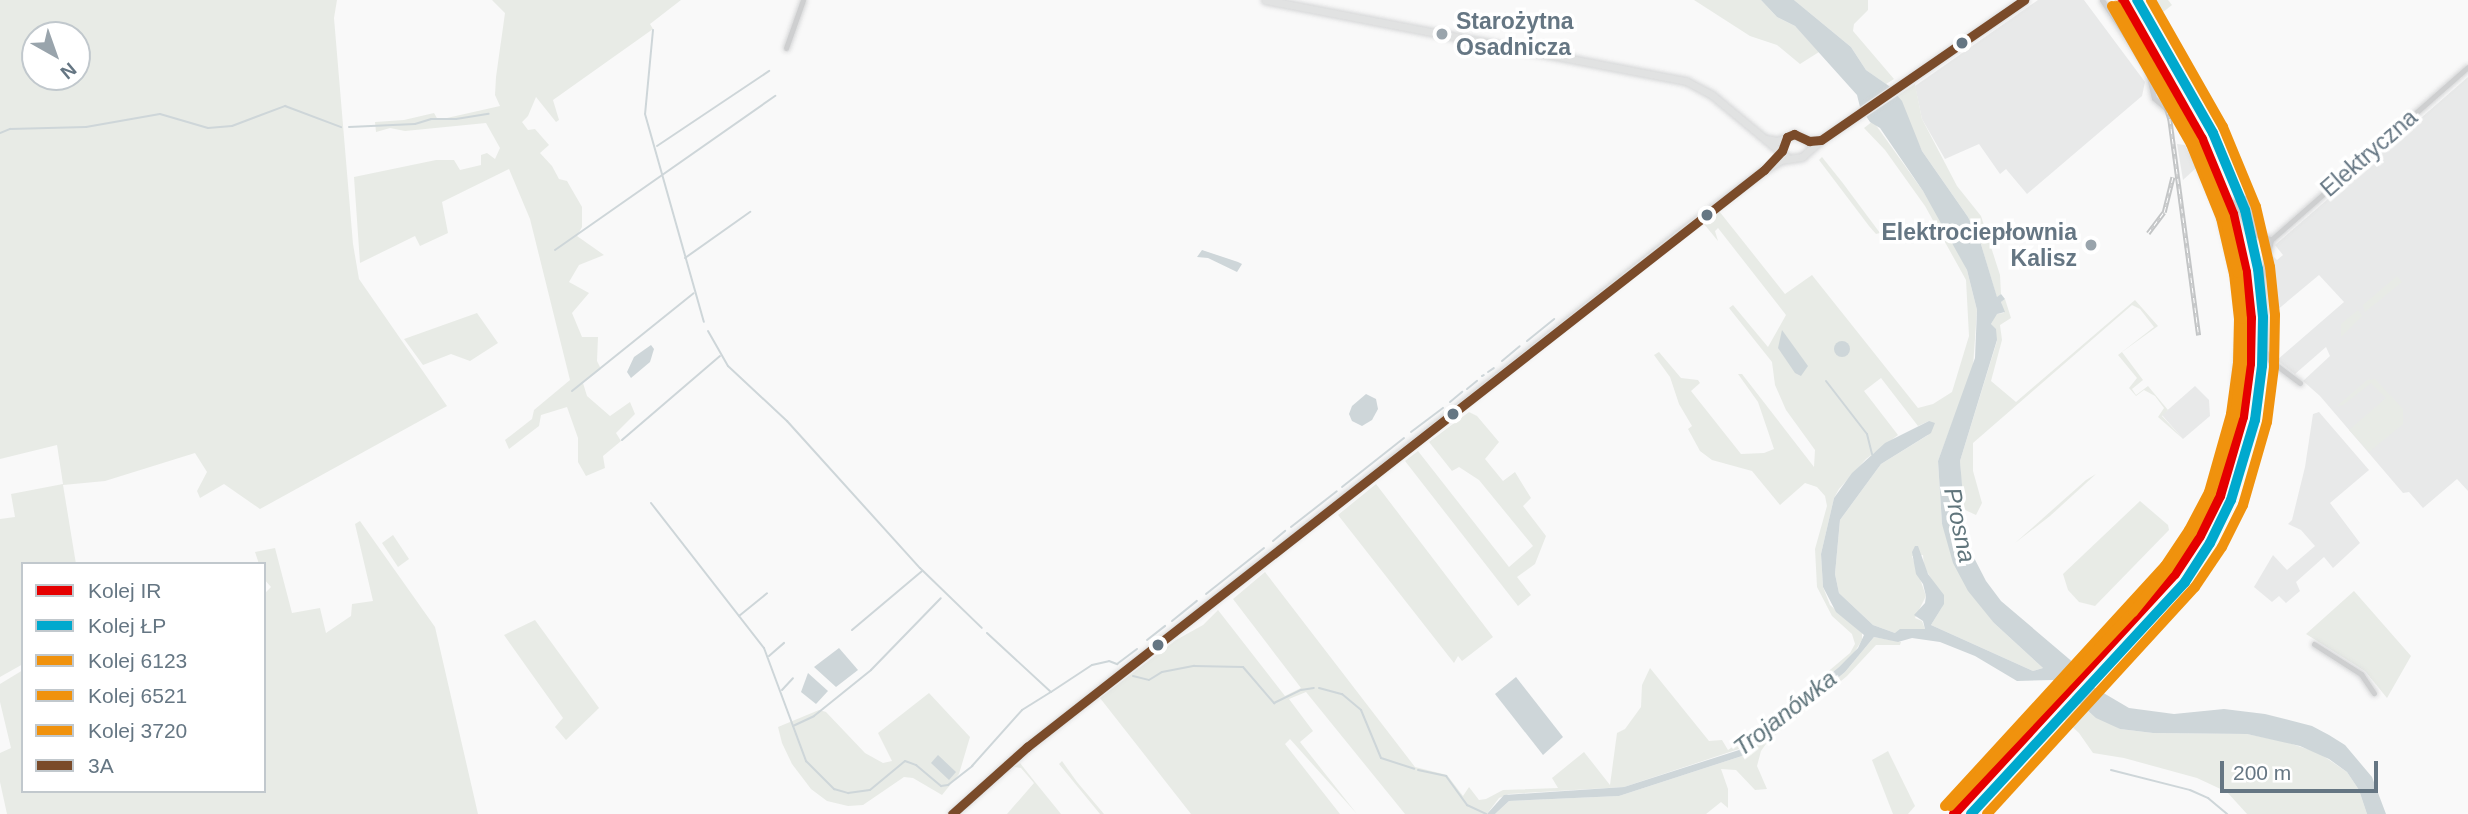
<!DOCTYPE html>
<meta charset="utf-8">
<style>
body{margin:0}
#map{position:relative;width:2468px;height:814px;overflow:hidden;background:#f9f9f9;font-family:Helvetica,sans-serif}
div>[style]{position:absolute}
.built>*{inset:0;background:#e8e9e9}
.green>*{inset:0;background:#e8ebe6}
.water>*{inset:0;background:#ced6d9}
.round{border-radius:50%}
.pier>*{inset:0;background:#f9f9f9}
.stream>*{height:2px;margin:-1px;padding:0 1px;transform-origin:1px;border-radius:1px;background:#ced6d9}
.roads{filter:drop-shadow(0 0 2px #d5d6d7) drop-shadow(0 0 2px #d5d6d7)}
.street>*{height:5px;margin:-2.5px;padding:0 2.5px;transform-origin:2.5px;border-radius:2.5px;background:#cecfd0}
.secondary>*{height:7px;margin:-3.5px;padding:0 3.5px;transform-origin:3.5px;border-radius:3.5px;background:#e1e2e2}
.rail>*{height:4.5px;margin-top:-2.25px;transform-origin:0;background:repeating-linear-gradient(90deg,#fff 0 5px,#c3c5c6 0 10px);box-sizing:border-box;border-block:2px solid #c3c5c6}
.bus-1>*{height:9px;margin:-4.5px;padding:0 4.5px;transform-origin:4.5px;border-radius:4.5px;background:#7a4b2a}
.rail-1>*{height:10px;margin:-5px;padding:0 5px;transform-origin:5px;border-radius:5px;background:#e50000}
.rail-2>*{height:10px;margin:-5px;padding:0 5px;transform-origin:5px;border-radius:5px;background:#00a9ce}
.rail-3>*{height:10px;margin:-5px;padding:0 5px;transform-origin:5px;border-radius:5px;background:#f0920d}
.rail-4>*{height:10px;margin:-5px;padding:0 5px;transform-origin:5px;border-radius:5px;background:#f0920d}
.rail-5>*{height:10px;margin:-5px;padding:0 5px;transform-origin:5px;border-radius:5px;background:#f0920d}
.dots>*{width:19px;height:19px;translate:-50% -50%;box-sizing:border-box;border:4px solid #fff;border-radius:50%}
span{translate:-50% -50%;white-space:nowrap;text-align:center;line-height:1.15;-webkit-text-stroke:7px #fff;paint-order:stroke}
.poi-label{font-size:23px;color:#657683;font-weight:700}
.left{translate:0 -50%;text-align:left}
.right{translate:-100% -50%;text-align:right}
.street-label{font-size:23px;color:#657683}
.water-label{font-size:24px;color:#60757c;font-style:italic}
.legend{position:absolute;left:21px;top:562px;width:245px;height:231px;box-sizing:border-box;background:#fff;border:2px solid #c1c8cd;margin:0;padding:9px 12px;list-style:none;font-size:21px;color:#657683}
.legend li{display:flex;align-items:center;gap:14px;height:35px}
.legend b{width:35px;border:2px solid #c1c8cd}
.north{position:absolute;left:21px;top:21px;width:70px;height:70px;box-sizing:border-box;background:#fff;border:2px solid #c1c8cd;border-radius:50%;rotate:140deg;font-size:19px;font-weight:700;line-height:28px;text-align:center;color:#657683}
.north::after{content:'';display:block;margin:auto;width:24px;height:32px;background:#99a4ac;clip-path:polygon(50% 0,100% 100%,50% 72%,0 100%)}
.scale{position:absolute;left:2220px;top:761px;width:158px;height:32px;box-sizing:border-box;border:4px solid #657683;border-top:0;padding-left:9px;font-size:21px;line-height:24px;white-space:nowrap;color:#657683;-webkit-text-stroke:5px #fff;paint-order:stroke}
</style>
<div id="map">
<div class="built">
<i style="clip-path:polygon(2038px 0,2084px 0,2145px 82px,2142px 96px,2027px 194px,2006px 169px,2000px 174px,1979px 144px,1945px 159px,1922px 119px,1915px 86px)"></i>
<i style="clip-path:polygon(2468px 77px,2468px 491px,2457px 479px,2423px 508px,2409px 492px,2403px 493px,2320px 396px,2303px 381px,2330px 356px,2326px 347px,2295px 374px,2277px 360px,2344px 302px,2319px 275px,2270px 316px,2273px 256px,2277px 260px,2283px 255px,2275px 245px)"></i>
<i style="clip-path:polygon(2177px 144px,2185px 145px,2196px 168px,2183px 180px)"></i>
<i style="clip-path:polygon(2195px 386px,2209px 400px,2210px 416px,2183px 439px,2162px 415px)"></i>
<i style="clip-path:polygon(2319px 412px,2369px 470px,2330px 503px,2360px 543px,2333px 568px,2324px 557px,2296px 582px,2300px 591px,2286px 603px,2279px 596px,2272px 602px,2254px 587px,2273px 555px,2287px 570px,2315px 546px,2301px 530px,2288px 524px,2292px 520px,2305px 467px,2313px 414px)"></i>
</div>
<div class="green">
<i style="clip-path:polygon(evenodd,0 0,337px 0,334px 18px,353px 244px,359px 279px,447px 406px,260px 509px,224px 484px,200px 498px,197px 491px,207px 472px,195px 453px,105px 481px,63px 485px,76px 564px,23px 564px,23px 664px,0 677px,0 519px,15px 517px,11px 494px,63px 484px,57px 445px,0 459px,0 0,35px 35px,77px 35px,77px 77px,35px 77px,35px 35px)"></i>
<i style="clip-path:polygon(492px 0,681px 0,650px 24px,653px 29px,553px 100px,559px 120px,556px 122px,536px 97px,528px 116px,522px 122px,528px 130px,535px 129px,549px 145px,540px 153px,552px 166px,559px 179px,567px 181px,582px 207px,582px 227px,577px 236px,604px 255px,579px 265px,569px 282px,589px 293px,572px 313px,582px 337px,598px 337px,597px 361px,601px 369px,583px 383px,587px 396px,610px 416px,630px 402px,635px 414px,616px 433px,621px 441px,603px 456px,605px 468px,586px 476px,578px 462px,578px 438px,567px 407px,541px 415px,539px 426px,509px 449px,505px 440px,532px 419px,534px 410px,570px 380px,530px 219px,509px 169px,442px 202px,448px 233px,420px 246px,415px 236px,360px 263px,354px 177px,436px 160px,454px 160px,460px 170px,481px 165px,481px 155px,487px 153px,495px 159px,500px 148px,486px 123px,405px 131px,390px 128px,376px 132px,375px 122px,404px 120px,434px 113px,438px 120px,500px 106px,495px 95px,496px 77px,505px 13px)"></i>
<i style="clip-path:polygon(1694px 0,1761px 0,1777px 17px,1795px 26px,1819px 52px,1800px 64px,1777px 45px,1750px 36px)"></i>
<i style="clip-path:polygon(1794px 0,1868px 0,1868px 10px,1854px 24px,1853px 31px,1894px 79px,1886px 84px,1866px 70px,1851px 47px)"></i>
<i style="clip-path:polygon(2150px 0,2168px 0,2172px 5px,2158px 16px)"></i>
<i style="clip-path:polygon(1915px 84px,1922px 119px,1957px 186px,1981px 216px,2000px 275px,2001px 294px,1997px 298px,1980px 241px,1968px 217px,1922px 151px,1897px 96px)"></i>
<i style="clip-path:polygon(1873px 121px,1923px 191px,1950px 235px,1967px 270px,1977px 310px,1973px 367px,1938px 461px,1942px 524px,1994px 623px,2043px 668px,2033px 671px,1931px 625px,1942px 607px,1939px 591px,1924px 567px,1923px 555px,1912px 556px,1926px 596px,1915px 618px,1922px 621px,1925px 629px,1895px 633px,1873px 625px,1839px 593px,1835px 574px,1840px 520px,1881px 464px,1928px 435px,1929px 421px,1918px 426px,1881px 378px,1864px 391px,1898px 435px,1866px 459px,1839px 489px,1834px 498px,1821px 554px,1823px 587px,1830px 605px,1862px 633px,1862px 640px,1854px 653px,1839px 667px,1745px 747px,1624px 787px,1509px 794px,1499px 798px,1487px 814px,1405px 814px,1306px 692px,1289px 699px,1313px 731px,1300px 742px,1357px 814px,1290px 739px,1285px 744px,1340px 814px,1191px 814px,1100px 698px,1176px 640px,1203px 625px,1218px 610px,1285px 696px,1301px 688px,1233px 599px,1265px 572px,1415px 767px,1447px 775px,1463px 796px,1469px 787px,1479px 800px,1486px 799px,1503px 790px,1558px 788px,1552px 778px,1584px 752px,1610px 785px,1617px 733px,1625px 729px,1641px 707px,1642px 685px,1650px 668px,1709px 741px,1722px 740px,1728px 750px,1766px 724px,1850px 653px,1855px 644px,1852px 634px,1832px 616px,1817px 587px,1815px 549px,1827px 506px,1825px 496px,1817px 487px,1805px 483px,1780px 505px,1752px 471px,1712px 460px,1700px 451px,1688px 429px,1692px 426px,1679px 404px,1670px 377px,1654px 355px,1659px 352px,1681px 378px,1698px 380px,1700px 383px,1691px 391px,1741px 454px,1764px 453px,1774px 449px,1758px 402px,1738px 374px,1742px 374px,1814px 467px,1815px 450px,1786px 410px,1775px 385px,1772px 362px,1729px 308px,1733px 305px,1768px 347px,1786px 315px,1718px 228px,1715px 231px,1718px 241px,1704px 224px,1719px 211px,1785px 294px,1812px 275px,1918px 408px,1933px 404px,1952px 392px,1969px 336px,1966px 280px,1925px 206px,1885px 150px,1864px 128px)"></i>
<i style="clip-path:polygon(1822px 157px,1842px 182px,1880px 233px,1876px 234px,1869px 226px,1819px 160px)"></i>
<i style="clip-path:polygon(2397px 276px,2402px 282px,2365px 312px,2363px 305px)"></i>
<i style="clip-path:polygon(2005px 299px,2011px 318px,2000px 325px,2002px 340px,1991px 381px,2016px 402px,2135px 300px,2158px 326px,2122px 352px,2143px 380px,2132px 389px,2136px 395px,2148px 386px,2168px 410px,2162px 416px,2183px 439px,2158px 417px,2164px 408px,2155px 396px,2144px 390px,2136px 396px,2129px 388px,2137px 378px,2118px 355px,2154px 327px,2140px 309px,2132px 305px,1973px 443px,1973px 471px,1982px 503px,1976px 515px,1963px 509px,1960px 461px,1997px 341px,1991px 324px,1996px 314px,2004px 313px,2001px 302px)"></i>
<i style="clip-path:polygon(2358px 310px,2362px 316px,2341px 337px,2341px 324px)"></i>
<i style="clip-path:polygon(477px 313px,498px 343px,470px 361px,451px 354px,423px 365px,404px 339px)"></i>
<i style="clip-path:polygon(2375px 379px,2403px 409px,2403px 424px,2369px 452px,2349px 430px,2386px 398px,2371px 383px,2343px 405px,2337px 406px,2367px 380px)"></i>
<i style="clip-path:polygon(1469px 412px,1477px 416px,1499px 442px,1485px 459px,1503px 481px,1515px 472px,1531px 498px,1523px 506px,1546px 536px,1535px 564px,1517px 577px,1531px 595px,1518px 606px,1405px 461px,1418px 451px,1509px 567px,1533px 546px,1479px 480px,1459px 467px,1452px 471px,1429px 442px)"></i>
<i style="clip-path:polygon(2096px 474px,2050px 516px,2015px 543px,2086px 480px)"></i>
<i style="clip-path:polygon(1376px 484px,1493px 637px,1462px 661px,1458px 656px,1454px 663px,1338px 515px)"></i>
<i style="clip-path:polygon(2140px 501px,2168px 525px,2169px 530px,2095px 606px,2079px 602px,2068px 590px,2063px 574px)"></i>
<i style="clip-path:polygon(360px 521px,435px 627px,478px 814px,7px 814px,0 782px,0 753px,11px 748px,0 702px,0 684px,23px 670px,23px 791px,264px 791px,264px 594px,271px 587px,264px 579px,264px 564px,259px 564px,255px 552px,275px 548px,292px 613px,320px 608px,326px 633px,351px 616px,352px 604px,373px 601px,355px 524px)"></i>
<i style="clip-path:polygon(393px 535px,409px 559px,398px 567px,382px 543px)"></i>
<i style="clip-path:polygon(2354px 591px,2411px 656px,2387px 698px,2365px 671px,2306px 634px)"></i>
<i style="clip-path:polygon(535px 620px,599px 708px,566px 740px,555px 727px,563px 718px,504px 635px)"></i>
<i style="clip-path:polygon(1874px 637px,1901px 642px,1900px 645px,1876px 645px,1847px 676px,1768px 741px,1761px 751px,1757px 766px,1767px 789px,1755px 790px,1736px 770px,1721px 769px,1728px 789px,1728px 808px,1721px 802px,1706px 814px,1495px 814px,1509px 801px,1619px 796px,1745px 755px,1845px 672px)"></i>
<i style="clip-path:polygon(929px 693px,970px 737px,959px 774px,942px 795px,913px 778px,904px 777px,863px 805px,848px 806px,827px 801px,811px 789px,792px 764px,782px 743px,778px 727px,819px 710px,826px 712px,865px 753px,883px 763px,892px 761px,878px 733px)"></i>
<i style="clip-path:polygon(2074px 696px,2090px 713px,2120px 729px,2153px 733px,2247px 734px,2286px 742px,2319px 753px,2347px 772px,2359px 790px,2367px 814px,2247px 814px,2227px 792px,2197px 778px,2124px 758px,2093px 753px,2079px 733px,2057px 713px)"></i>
<i style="clip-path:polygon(1888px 751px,1915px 806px,1908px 814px,1893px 814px,1872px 760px)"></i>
<i style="clip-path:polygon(1062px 761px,1077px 782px,1104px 814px,1100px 814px,1059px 764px)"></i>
<i style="clip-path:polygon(1020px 763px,1035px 782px,1061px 814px,1007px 814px,1034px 783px,1021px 768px,1014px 767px)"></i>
</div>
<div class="water">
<i style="clip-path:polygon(1761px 0,1794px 0,1851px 47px,1866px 70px,1889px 86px,1902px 101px,1922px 151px,1968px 217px,1980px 241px,1997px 297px,2001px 294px,2005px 299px,2001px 302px,2005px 312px,1997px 314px,1991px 324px,1996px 329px,1997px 340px,1960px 461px,1966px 532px,1970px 550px,1986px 581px,2001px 601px,2075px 664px,2080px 675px,2095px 688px,2129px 708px,2174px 714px,2224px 709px,2265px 714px,2312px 726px,2329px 735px,2345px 745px,2372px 777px,2386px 814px,2367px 814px,2359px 790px,2347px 772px,2329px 759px,2300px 746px,2247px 734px,2153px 733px,2120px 729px,2096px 718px,2053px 680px,2017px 681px,1975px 656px,1940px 642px,1912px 638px,1898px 642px,1874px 637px,1845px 672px,1745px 755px,1619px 796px,1509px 801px,1495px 814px,1487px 814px,1504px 795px,1624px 787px,1739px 750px,1839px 667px,1858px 648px,1864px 635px,1836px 612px,1823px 587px,1821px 554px,1834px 498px,1852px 473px,1885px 443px,1929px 421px,1935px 423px,1931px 433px,1881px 464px,1840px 520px,1835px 574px,1839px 593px,1873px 625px,1895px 633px,1900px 629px,1925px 629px,1923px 621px,1914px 615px,1925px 603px,1926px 596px,1923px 584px,1916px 574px,1912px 552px,1915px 546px,1918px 546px,1928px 574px,1944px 595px,1944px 604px,1931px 625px,2033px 671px,2043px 668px,1994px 623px,1968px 591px,1953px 563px,1942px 524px,1938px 461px,1975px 358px,1977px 310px,1967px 270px,1923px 191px,1880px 128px,1870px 122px,1860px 107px,1857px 95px,1795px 26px,1777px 17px)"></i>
<i style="clip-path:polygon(1202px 250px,1238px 262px,1242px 264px,1237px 272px,1208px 258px,1197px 257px)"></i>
<i style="clip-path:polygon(1782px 330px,1808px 366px,1801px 376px,1795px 373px,1778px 348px)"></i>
<i class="round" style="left:1834px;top:341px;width:16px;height:16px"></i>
<i style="clip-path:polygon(651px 345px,654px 349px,650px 362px,631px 378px,627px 372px,634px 357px)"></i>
<i style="clip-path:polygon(1366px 394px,1376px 399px,1378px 409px,1372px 420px,1362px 426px,1352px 421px,1349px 414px,1352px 406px)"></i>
<i style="clip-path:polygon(839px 648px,858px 670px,836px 687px,814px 667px)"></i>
<i style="clip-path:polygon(808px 673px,828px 691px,816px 704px,801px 692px)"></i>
<i style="clip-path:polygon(1516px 677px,1563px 737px,1543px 755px,1495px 694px)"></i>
<i style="clip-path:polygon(938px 755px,956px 772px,949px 780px,931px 763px)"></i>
</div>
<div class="pier">
<i style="clip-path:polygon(1892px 85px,1900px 94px,1863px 119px,1857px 109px)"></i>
<i style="clip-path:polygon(2083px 673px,2090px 678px,2071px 698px,2064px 693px)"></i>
</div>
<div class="stream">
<i style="left:653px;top:30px;width:84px;rotate:95.4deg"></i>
<i style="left:645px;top:114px;width:216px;rotate:74.2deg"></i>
<i style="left:349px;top:127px;width:66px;rotate:-2.6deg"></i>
<i style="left:415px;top:124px;width:17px;rotate:-17deg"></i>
<i style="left:431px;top:119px;width:25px"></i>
<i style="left:456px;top:119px;width:33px;rotate:-9deg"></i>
<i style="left:0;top:133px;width:11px;rotate:-22deg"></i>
<i style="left:10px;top:129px;width:76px;rotate:-1.5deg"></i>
<i style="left:86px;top:127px;width:75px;rotate:-10deg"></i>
<i style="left:160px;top:114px;width:50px;rotate:16.3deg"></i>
<i style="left:208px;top:128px;width:24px;rotate:-5deg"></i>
<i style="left:232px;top:126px;width:57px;rotate:-20.7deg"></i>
<i style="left:285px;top:106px;width:60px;rotate:20.6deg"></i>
<i style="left:657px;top:146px;width:135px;rotate:-33.8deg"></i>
<i style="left:555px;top:250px;width:269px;rotate:-35deg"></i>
<i style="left:685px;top:258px;width:80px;rotate:-35.3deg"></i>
<i style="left:708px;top:331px;width:40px;rotate:60.3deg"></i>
<i style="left:728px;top:366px;width:81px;rotate:43deg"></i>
<i style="left:787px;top:421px;width:198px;rotate:47.9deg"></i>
<i style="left:920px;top:568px;width:86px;rotate:44.1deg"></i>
<i style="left:1527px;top:341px;width:35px;rotate:-39deg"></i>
<i style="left:1502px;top:361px;width:23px;rotate:-40deg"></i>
<i style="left:1488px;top:372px;width:7px;rotate:-34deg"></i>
<i style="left:1482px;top:376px;width:2px;rotate:-27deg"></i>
<i style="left:1826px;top:381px;width:67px;rotate:52.3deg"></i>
<i style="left:1867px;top:434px;width:21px;rotate:76deg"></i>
<i style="left:1467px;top:389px;width:13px;rotate:-39deg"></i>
<i style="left:572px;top:391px;width:156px;rotate:-38.8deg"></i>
<i style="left:1450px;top:402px;width:16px;rotate:-40deg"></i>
<i style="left:1411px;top:432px;width:40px;rotate:-37deg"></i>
<i style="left:622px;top:440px;width:129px;rotate:-40.6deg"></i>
<i style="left:1342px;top:487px;width:79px;rotate:-38.3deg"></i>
<i style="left:651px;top:503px;width:184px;rotate:52.1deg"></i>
<i style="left:764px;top:648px;width:121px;rotate:69.6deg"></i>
<i style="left:806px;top:761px;width:40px;rotate:45deg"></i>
<i style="left:834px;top:789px;width:15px;rotate:16deg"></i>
<i style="left:848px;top:793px;width:22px;rotate:-8deg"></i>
<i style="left:870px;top:790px;width:45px;rotate:-39.6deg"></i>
<i style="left:905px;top:761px;width:12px;rotate:20deg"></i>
<i style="left:916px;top:765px;width:33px;rotate:40deg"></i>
<i style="left:941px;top:786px;width:7px;rotate:-8deg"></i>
<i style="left:948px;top:785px;width:31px;rotate:-38deg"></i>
<i style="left:972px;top:766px;width:75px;rotate:-48.2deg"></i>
<i style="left:1022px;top:710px;width:34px;rotate:-32deg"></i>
<i style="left:1291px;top:527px;width:58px;rotate:-38deg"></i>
<i style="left:1273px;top:541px;width:16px;rotate:-40deg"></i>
<i style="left:1206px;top:594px;width:74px;rotate:-38.4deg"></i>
<i style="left:739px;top:616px;width:36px;rotate:-39deg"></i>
<i style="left:1172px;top:621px;width:32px;rotate:-39deg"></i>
<i style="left:852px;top:630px;width:92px;rotate:-40.1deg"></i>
<i style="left:987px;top:633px;width:87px;rotate:42.7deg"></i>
<i style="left:1051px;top:692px;width:49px;rotate:-33.4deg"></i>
<i style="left:1092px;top:665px;width:17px;rotate:-13deg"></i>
<i style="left:1109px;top:661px;width:9px;rotate:21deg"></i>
<i style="left:1117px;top:664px;width:25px;rotate:-37deg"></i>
<i style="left:1147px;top:640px;width:23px;rotate:-38deg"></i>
<i style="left:769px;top:656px;width:20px;rotate:-41deg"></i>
<i style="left:1133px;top:676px;width:16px;rotate:14deg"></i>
<i style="left:1149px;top:680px;width:15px;rotate:-32deg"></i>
<i style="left:1162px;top:672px;width:33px;rotate:-11deg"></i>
<i style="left:1194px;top:666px;width:49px;rotate:1.2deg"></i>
<i style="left:1243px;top:667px;width:48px;rotate:49.3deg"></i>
<i style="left:1274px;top:703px;width:30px;rotate:-26deg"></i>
<i style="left:1301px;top:690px;width:13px;rotate:-9deg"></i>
<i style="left:1319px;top:688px;width:24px;rotate:15deg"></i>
<i style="left:1342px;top:694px;width:25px;rotate:40deg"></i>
<i style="left:1361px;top:710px;width:52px;rotate:67.4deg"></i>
<i style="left:1381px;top:758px;width:35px;rotate:18deg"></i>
<i style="left:782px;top:690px;width:16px;rotate:-47deg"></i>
<i style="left:793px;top:726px;width:23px;rotate:-25deg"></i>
<i style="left:814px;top:716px;width:73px;rotate:-38.9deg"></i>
<i style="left:871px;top:670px;width:100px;rotate:-45.8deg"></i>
<i style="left:1418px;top:770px;width:29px;rotate:12deg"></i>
<i style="left:1446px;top:776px;width:36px;rotate:54deg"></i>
<i style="left:1467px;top:805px;width:21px;rotate:25deg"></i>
<i style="left:2111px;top:770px;width:81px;rotate:14.2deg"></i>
<i style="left:2190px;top:790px;width:20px;rotate:24deg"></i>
<i style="left:2208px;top:798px;width:25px;rotate:40deg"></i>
</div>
<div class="roads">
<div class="street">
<i style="left:2102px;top:0;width:82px;rotate:56.5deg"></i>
<i style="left:2147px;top:68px;width:31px;rotate:77deg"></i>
<i style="left:2154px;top:98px;width:41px;rotate:41.1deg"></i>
<i style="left:2185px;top:125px;width:30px;rotate:73deg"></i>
<i style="left:2194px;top:154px;width:61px;rotate:65.9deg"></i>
<i style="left:2219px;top:210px;width:72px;rotate:76.3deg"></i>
<i style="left:2236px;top:280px;width:38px;rotate:83deg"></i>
<i style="left:2241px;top:318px;width:66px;rotate:95.2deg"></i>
<i style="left:786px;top:48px;width:51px;rotate:-70.5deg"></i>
<i style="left:2247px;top:197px;width:39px;rotate:77deg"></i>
<i style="left:2214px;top:199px;width:22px;rotate:10deg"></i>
<i style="left:2236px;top:203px;width:30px;rotate:64deg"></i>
<i style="left:2249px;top:230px;width:24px;rotate:24deg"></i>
<i style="left:2300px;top:383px;width:38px;rotate:-143deg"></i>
<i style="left:2270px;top:360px;width:10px;rotate:-119deg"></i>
<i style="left:2265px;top:351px;width:72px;rotate:-92.4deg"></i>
<i style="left:2262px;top:279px;width:40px;rotate:-77deg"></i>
<i style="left:2271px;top:240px;width:262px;rotate:-41.3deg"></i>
<i style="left:2314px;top:644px;width:56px;rotate:32.6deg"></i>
<i style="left:2361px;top:674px;width:23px;rotate:56deg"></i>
</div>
<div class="secondary">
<i style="left:1265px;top:0;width:429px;rotate:10.9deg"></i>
<i style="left:1686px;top:81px;width:30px;rotate:28deg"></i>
<i style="left:1712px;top:95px;width:99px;rotate:39.7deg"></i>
<i style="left:1766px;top:139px;width:12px;rotate:9deg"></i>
<i style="left:1778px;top:141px;width:17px;rotate:-24deg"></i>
<i style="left:1794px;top:134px;width:17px;rotate:25deg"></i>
<i style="left:1809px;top:141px;width:11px;rotate:-5deg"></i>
<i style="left:952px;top:814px;width:101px;rotate:-41.8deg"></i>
<i style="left:1027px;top:747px;width:829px;rotate:-38.24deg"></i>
<i style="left:1678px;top:234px;width:107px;rotate:-36.7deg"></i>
<i style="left:1764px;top:170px;width:20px;rotate:-30deg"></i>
<i style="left:1781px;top:160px;width:21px;rotate:-8deg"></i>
<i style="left:1802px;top:157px;width:25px;rotate:-42deg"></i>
<i style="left:1821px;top:140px;width:247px;rotate:-34.6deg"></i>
</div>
</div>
<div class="rail">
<i style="left:2119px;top:0;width:42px;rotate:61.6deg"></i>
<i style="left:2135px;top:30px;width:55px;rotate:65.3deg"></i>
<i style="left:2158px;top:80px;width:41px;rotate:72.9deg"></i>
<i style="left:2170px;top:119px;width:218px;rotate:82.4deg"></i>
<i style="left:2159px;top:70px;width:37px;rotate:55deg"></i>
<i style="left:2148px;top:233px;width:26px;rotate:-53deg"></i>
<i style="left:2164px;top:212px;width:36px;rotate:-76deg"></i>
</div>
<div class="bus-1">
<i style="left:952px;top:814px;width:101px;rotate:-41.8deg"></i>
<i style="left:1027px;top:747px;width:936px;rotate:-38.06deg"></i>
<i style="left:1764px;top:170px;width:26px;rotate:-47deg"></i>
<i style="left:1782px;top:151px;width:15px;rotate:-70deg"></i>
<i style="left:1787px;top:137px;width:8px;rotate:-23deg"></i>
<i style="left:1794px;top:134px;width:17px;rotate:25deg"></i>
<i style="left:1809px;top:141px;width:12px;rotate:-5deg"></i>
<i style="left:1821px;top:140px;width:247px;rotate:-34.6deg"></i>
</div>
<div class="rail-1">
<i style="left:1954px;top:814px;width:326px;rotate:-47.4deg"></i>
<i style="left:2175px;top:574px;width:45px;rotate:-56.7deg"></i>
<i style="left:2200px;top:536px;width:45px;rotate:-63.4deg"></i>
<i style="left:2220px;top:496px;width:82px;rotate:-73.8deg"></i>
<i style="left:2243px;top:417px;width:53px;rotate:-82.5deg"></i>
<i style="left:2250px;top:364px;width:46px;rotate:-88.8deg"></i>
<i style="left:2251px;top:318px;width:46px;rotate:-96.2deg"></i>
<i style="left:2246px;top:272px;width:59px;rotate:-102.6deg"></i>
<i style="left:2233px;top:214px;width:81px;rotate:-112.5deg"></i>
<i style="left:2202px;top:139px;width:160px;rotate:-119.6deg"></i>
</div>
<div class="rail-2">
<i style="left:1971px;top:814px;width:316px;rotate:-47.3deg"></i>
<i style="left:2185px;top:582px;width:46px;rotate:-57.3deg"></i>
<i style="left:2210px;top:543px;width:48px;rotate:-64deg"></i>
<i style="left:2231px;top:500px;width:84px;rotate:-73.3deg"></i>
<i style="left:2255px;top:420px;width:54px;rotate:-82.6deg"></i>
<i style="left:2262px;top:366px;width:49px;rotate:-88.8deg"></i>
<i style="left:2263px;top:317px;width:48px;rotate:-95.9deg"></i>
<i style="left:2258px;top:269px;width:60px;rotate:-102.4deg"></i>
<i style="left:2245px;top:210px;width:83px;rotate:-112.6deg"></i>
<i style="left:2213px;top:133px;width:153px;rotate:-119.7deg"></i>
</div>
<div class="rail-3">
<i style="left:1945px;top:806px;width:326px;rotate:-47.5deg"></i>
<i style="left:2165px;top:566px;width:43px;rotate:-56.3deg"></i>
<i style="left:2189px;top:530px;width:43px;rotate:-62.2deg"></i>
<i style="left:2209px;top:492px;width:81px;rotate:-74.2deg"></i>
<i style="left:2231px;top:414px;width:51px;rotate:-82.2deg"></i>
<i style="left:2238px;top:363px;width:44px;rotate:-88.7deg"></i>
<i style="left:2239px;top:319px;width:45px;rotate:-96.3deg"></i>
<i style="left:2234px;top:274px;width:57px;rotate:-103.1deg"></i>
<i style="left:2221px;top:218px;width:80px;rotate:-112.1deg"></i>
<i style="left:2191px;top:144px;width:159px;rotate:-119.8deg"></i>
</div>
<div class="rail-4">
<i style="left:1987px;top:814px;width:308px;rotate:-47.5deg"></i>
<i style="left:2195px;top:587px;width:48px;rotate:-56deg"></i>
<i style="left:2222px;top:547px;width:47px;rotate:-63.4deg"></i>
<i style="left:2243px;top:505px;width:86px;rotate:-73.9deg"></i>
<i style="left:2267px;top:422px;width:55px;rotate:-82.7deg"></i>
<i style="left:2274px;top:367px;width:52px;rotate:-88.9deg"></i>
<i style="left:2275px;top:315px;width:48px;rotate:-95.9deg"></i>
<i style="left:2270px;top:267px;width:62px;rotate:-103.1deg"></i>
<i style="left:2256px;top:207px;width:87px;rotate:-112.4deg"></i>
<i style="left:2223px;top:127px;width:146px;rotate:-119.6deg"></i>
</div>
<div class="rail-5">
<i style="left:1950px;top:806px;width:267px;rotate:-46.7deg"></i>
<i style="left:2133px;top:612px;width:55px;rotate:-50.9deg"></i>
<i style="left:2168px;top:569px;width:44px;rotate:-57deg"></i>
<i style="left:2192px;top:532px;width:43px;rotate:-64deg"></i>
<i style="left:2211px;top:493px;width:82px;rotate:-72.9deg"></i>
<i style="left:2235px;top:415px;width:52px;rotate:-82.3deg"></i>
<i style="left:2242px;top:363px;width:44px;rotate:-90deg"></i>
<i style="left:2242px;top:319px;width:46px;rotate:-95deg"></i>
<i style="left:2238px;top:273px;width:57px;rotate:-103.1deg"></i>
<i style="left:2225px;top:217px;width:81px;rotate:-112.5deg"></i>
<i style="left:2194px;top:142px;width:157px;rotate:-119.8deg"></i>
</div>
<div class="dots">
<i style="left:1442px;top:34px;background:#99a4ac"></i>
<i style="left:1962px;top:43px;background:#657683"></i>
<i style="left:1707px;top:215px;background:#657683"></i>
<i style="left:2091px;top:245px;background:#99a4ac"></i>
<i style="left:1453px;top:414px;background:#657683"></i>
<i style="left:1158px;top:645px;background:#657683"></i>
</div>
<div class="poi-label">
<span class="left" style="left:1456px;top:34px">Starożytna<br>Osadnicza</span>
<span class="right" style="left:2077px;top:245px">Elektrociepłownia<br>Kalisz</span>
</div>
<div class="street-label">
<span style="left:2369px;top:153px;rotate:-41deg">Elektryczna</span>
</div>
<div class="water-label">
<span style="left:1960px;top:525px;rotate:78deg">Prosna</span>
<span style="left:1785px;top:713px;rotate:-38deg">Trojanówka</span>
</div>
<ul class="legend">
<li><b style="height:9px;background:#e50000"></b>Kolej IR</li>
<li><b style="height:9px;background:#00a9ce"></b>Kolej ŁP</li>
<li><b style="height:9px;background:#f0920d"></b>Kolej 6123</li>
<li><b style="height:9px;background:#f0920d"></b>Kolej 6521</li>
<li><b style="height:9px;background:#f0920d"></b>Kolej 3720</li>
<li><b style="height:9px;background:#7a4b2a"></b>3A</li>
</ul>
<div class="north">N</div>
<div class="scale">200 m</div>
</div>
